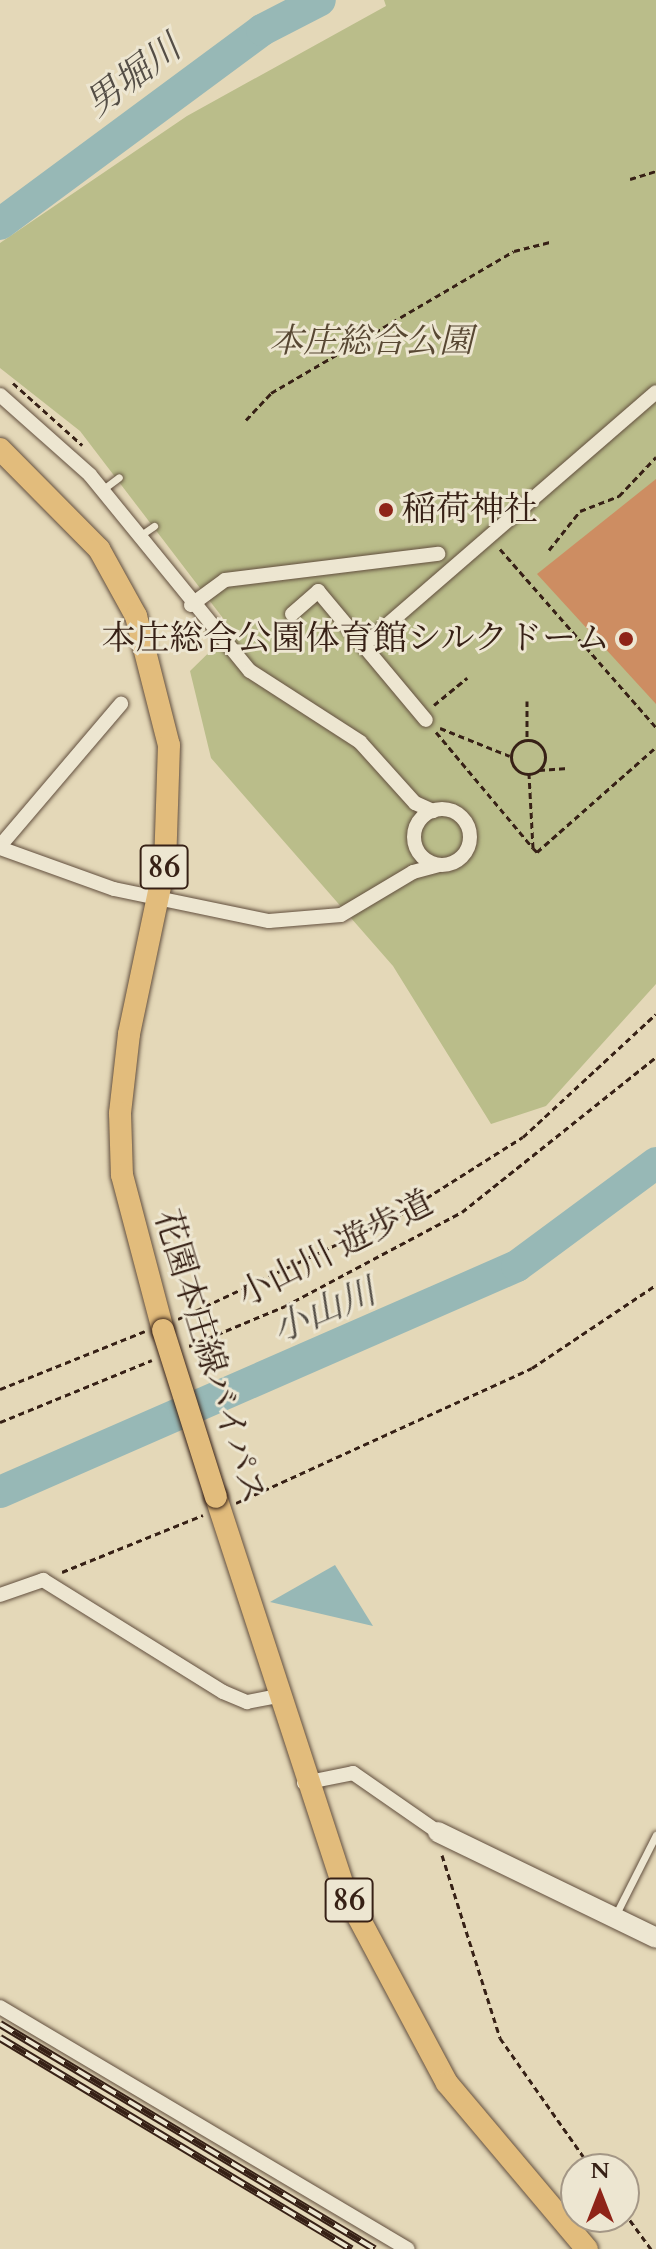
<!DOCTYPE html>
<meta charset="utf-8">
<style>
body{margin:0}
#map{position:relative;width:656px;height:2249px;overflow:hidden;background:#e4d8b8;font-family:Cardo,"Noto Serif JP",serif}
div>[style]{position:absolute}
.green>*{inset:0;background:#babd8a}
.water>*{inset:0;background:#97b8b6}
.river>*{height:32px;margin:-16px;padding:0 16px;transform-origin:16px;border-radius:16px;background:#97b8b6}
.building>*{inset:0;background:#cd8d62}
.path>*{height:3px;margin-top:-1.5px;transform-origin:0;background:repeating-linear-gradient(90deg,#372116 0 6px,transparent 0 10px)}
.path>.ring{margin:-1.5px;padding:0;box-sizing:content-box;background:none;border:3px solid #372116;border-radius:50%}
.roads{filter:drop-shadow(0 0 2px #624f3e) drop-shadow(0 0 2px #624f3e)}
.lane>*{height:7px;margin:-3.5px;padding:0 3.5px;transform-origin:3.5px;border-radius:3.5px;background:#ede6d1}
.street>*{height:14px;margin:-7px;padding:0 7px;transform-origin:7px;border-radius:7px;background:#ede6d1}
.street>.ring{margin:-7px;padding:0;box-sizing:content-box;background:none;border:14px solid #ede6d1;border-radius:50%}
.secondary>*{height:20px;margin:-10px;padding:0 10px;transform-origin:10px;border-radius:10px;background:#ede6d1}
.primary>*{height:22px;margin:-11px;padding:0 11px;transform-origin:11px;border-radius:11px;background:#e2bc7c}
.rail>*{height:8px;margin-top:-4px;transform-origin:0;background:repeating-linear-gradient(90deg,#ede6d1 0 15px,#372116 0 30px);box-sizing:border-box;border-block:2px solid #372116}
.bridges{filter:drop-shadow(0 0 2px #372116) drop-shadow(0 0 2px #372116)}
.primary-bridge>*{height:22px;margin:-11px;padding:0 11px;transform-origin:11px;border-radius:11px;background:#e2bc7c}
.dots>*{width:22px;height:22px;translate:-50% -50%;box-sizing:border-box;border:4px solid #ede6d1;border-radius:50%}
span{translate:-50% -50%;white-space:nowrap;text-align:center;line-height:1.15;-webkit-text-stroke:6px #ede6d1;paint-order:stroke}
.shield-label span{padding:2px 6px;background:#ede6d1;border:2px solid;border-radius:6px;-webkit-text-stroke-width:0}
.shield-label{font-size:32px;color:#372116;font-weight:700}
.park-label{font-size:34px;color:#584833;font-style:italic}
.poi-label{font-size:34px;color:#372116}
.left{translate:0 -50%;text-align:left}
.right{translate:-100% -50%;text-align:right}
.street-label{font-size:34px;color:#372116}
.water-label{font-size:36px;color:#544e46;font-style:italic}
.north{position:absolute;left:560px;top:2153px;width:80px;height:80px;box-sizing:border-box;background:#ede6d1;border:2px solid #a49786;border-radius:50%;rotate:0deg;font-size:22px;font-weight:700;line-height:32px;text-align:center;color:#372116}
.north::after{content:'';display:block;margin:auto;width:28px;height:36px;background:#8f2418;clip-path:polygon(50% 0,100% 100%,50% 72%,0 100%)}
</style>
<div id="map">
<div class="green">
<i style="clip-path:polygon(384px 0,656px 0,656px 984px,546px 1106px,491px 1124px,393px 966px,211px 758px,190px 671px,232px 630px,80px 431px,0 368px,0 243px,187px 116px,386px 6px)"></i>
</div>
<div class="water">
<i style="clip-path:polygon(335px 1565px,373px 1626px,270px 1602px)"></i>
</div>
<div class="river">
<i style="left:0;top:224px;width:326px;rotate:-36.5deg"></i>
<i style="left:262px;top:30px;width:65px;rotate:-27.3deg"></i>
<i style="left:0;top:1492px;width:564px;rotate:-23.61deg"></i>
<i style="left:517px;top:1266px;width:173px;rotate:-36.5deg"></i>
</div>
<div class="building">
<i style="clip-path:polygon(656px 479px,656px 704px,537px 574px)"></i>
</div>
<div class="path">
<i style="left:630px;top:179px;width:27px;rotate:-17deg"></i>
<i style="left:13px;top:383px;width:93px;rotate:41.9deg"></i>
<i style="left:246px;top:420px;width:37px;rotate:-47deg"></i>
<i style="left:271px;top:393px;width:281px;rotate:-30.3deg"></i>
<i style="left:514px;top:251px;width:37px;rotate:-14deg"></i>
<i style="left:500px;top:549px;width:237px;rotate:48.8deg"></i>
<i style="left:549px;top:550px;width:50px;rotate:-51.5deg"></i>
<i style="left:580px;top:511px;width:42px;rotate:-21deg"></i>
<i style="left:619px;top:496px;width:54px;rotate:-46.5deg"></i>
<i style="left:527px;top:701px;width:39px;rotate:90deg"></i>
<i style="left:434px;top:705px;width:43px;rotate:-39.3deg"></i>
<i style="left:440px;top:728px;width:75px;rotate:21.8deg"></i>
<i style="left:436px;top:732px;width:151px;rotate:50.1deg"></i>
<i style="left:533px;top:848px;width:74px;rotate:-93.1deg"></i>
<i class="ring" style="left:511px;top:740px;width:31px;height:31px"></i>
<i style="left:539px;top:770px;width:29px;rotate:-4deg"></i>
<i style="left:533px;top:848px;width:6px;rotate:45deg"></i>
<i style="left:537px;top:852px;width:159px;rotate:-41.4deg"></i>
<i style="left:178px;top:1319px;width:246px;rotate:-25.2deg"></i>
<i style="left:401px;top:1214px;width:144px;rotate:-32.3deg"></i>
<i style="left:523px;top:1137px;width:181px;rotate:-42.8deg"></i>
<i style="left:189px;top:1346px;width:104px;rotate:-22.6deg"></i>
<i style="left:285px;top:1306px;width:200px;rotate:-28deg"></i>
<i style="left:462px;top:1212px;width:248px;rotate:-38.6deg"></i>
<i style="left:0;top:1389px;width:156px;rotate:-21.8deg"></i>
<i style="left:0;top:1422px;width:164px;rotate:-22.2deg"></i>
<i style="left:236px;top:1503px;width:325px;rotate:-24.5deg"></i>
<i style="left:532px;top:1368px;width:149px;rotate:-33.8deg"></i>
<i style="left:62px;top:1572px;width:152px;rotate:-22deg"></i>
<i style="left:442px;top:1855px;width:192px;rotate:72.4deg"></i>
<i style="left:500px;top:2038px;width:160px;rotate:54.9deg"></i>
<i style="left:624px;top:2212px;width:46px;rotate:53.9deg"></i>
</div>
<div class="roads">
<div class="lane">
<i style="left:102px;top:490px;width:21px;rotate:-37deg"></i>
<i style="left:141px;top:535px;width:16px;rotate:-35deg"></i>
<i style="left:615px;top:1916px;width:91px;rotate:-63.2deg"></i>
</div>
<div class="street">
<i style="left:0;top:395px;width:120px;rotate:41.6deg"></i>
<i style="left:90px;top:475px;width:253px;rotate:50.8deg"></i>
<i style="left:250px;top:671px;width:131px;rotate:32.8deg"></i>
<i style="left:360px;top:742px;width:82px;rotate:48deg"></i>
<i style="left:415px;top:803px;width:20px;rotate:24deg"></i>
<i style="left:191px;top:605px;width:42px;rotate:-36.3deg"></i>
<i style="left:225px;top:580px;width:215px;rotate:-7deg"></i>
<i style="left:292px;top:614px;width:35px;rotate:-41deg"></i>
<i style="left:318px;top:591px;width:168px;rotate:50.1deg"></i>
<i style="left:364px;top:645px;width:386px;rotate:-40.9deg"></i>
<i class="ring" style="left:414px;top:809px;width:42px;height:42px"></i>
<i style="left:0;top:846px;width:187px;rotate:-49.6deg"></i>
<i style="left:0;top:848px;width:121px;rotate:19.8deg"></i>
<i style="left:114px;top:889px;width:158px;rotate:11.7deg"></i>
<i style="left:269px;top:921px;width:72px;rotate:-4.8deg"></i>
<i style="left:341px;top:915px;width:84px;rotate:-30.8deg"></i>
<i style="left:413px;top:872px;width:27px;rotate:-15deg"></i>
<i style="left:0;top:1595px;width:46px;rotate:-19.2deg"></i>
<i style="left:43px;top:1580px;width:212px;rotate:31.9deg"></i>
<i style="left:223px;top:1692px;width:26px;rotate:23deg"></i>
<i style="left:247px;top:1702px;width:32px;rotate:-11deg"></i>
<i style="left:304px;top:1783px;width:50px;rotate:-11.5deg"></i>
<i style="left:353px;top:1773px;width:103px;rotate:34.8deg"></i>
<i style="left:0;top:2007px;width:474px;rotate:30.7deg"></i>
</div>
<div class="secondary">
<i style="left:438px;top:1832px;width:242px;rotate:25.9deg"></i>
</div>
<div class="primary">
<i style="left:0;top:449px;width:141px;rotate:45.3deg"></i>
<i style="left:99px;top:549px;width:77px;rotate:61.1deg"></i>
<i style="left:136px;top:616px;width:133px;rotate:75.7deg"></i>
<i style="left:169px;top:745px;width:118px;rotate:91.9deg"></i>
<i style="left:165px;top:863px;width:175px;rotate:101.9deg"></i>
<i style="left:129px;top:1034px;width:80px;rotate:96.5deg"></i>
<i style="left:120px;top:1113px;width:62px;rotate:88.2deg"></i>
<i style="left:122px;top:1175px;width:160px;rotate:75.2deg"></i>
<i style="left:216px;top:1497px;width:418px;rotate:71.9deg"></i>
<i style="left:346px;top:1894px;width:214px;rotate:61.9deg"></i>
<i style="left:447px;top:2083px;width:217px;rotate:49.9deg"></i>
</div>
</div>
<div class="rail">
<i style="left:0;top:2024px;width:437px;rotate:31deg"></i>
<i style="left:0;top:2038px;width:410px;rotate:31deg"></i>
</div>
<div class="bridges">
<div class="primary-bridge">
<i style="left:163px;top:1330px;width:175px;rotate:72.4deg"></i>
</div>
</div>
<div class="dots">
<i style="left:386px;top:510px;background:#8f2418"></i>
<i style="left:626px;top:639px;background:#8f2418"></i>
</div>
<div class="shield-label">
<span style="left:164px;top:867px">86</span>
<span style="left:349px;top:1900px">86</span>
</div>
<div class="park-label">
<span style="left:371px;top:342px">本庄総合公園</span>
</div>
<div class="poi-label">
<span class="left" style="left:402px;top:510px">稲荷神社</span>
<span class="right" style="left:610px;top:639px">本庄総合公園体育館シルクドーム</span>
</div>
<div class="street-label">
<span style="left:335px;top:1249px;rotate:-27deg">小山川 遊歩道</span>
<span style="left:210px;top:1357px;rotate:73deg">花園本庄線バイパス</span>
</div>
<div class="water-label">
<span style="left:133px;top:76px;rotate:-37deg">男堀川</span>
<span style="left:324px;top:1311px;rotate:-23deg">小山川</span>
</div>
<div class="north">N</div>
</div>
